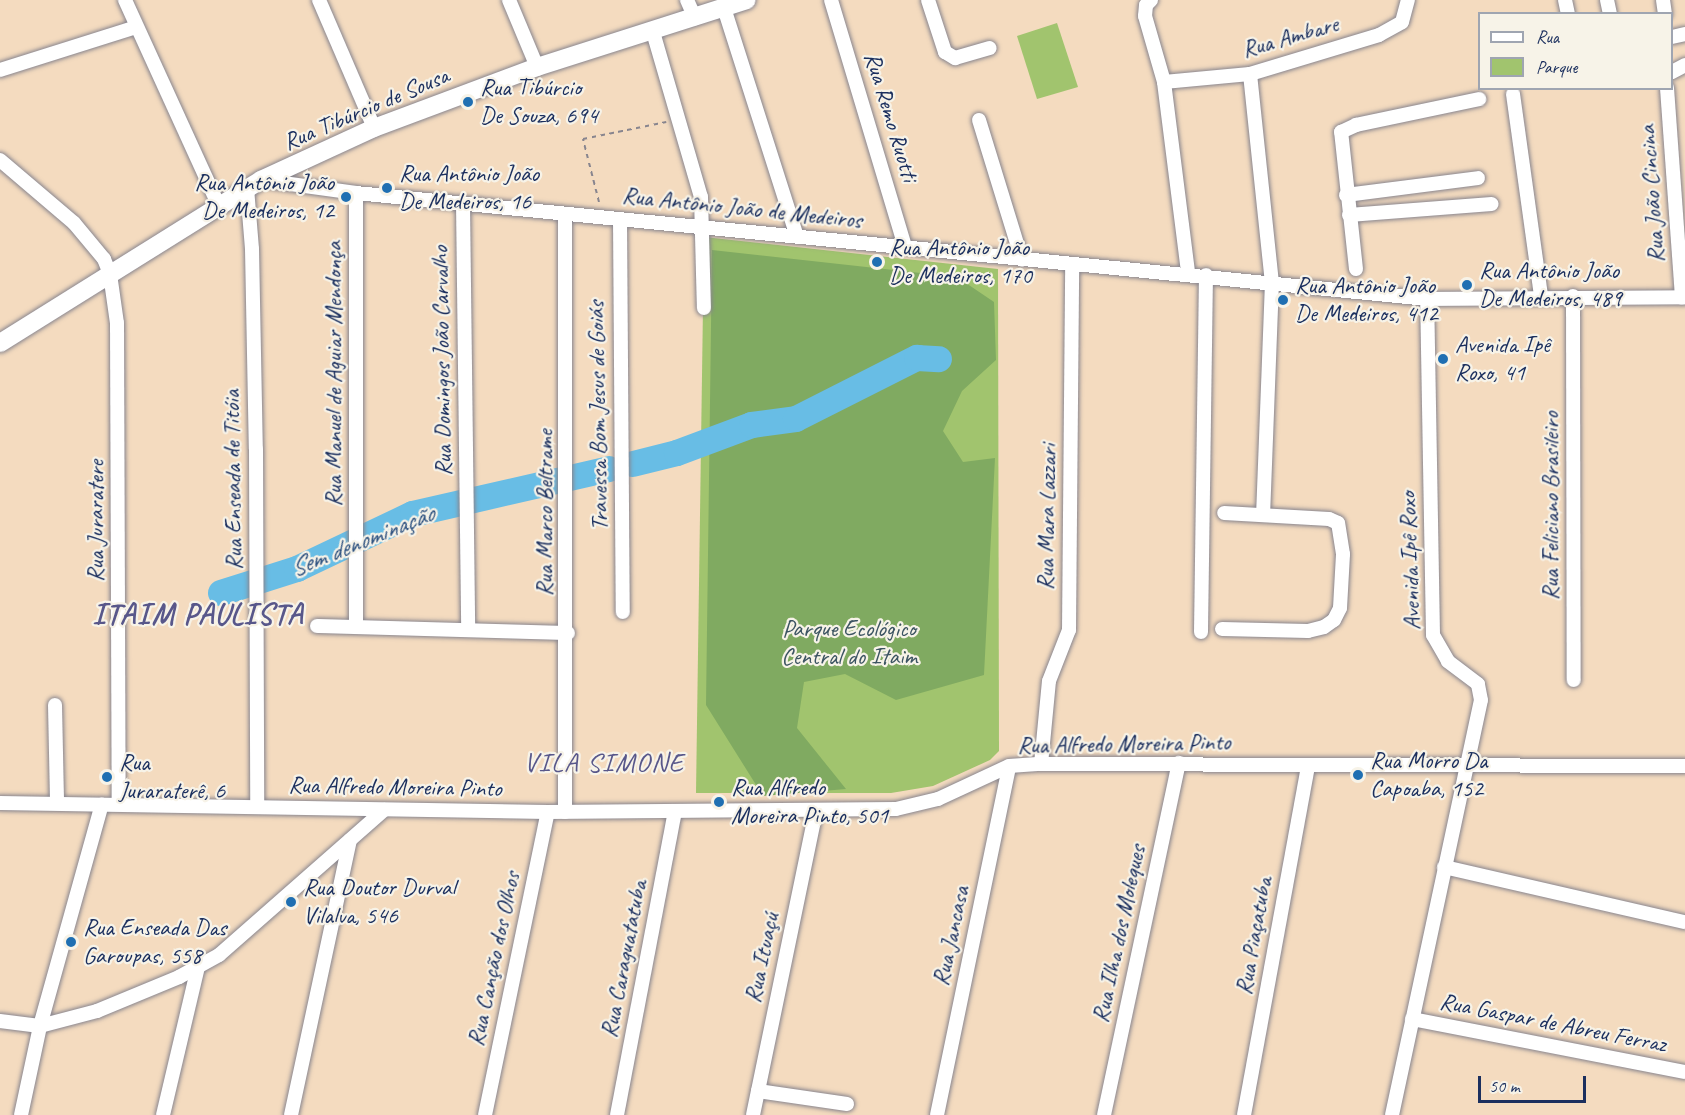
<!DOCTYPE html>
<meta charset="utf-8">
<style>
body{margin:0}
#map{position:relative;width:1685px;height:1115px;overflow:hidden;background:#f4dbbf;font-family:Caveat,sans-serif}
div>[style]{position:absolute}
.green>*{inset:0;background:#a1c46e}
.forest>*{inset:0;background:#80aa61}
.river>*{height:26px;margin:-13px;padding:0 13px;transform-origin:13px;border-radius:13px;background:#68bde5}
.path>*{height:2px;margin-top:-1px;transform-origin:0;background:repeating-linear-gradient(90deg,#88858e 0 4.5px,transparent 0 9px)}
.roads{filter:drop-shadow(0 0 2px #88858e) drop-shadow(0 0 2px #88858e)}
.minor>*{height:14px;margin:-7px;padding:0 7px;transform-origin:7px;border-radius:7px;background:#fff}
.major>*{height:18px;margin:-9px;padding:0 9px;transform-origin:9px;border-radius:9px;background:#fff}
.dots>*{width:16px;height:16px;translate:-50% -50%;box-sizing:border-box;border:3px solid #f7f3e8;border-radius:50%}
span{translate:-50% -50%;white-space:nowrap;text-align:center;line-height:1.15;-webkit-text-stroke:4.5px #f7f3e8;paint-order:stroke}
.street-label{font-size:24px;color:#1b2f5e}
.poi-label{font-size:24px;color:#1b2f5e}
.left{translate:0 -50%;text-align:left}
.right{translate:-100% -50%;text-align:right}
.park-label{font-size:24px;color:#3c5462}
.water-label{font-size:26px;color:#2e5280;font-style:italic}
.quarter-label{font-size:27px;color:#58578a;letter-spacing:1.5px}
.district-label{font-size:30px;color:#58578a;font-weight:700;letter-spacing:1.5px}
.legend{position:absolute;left:1478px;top:12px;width:195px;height:78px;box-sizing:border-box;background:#f7f3e8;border:2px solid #9fa5b1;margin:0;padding:8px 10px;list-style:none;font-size:18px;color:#1b2f5e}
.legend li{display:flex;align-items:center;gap:12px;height:30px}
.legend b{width:30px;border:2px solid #9fa5b1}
.scale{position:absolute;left:1478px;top:1076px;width:108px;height:27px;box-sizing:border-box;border:3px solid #1b2f5e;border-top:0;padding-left:8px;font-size:18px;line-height:21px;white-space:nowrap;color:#1b2f5e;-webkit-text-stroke:4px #f7f3e8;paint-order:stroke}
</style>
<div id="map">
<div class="green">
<i style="clip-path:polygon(1057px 23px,1078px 87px,1037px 99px,1017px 36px)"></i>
<i style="clip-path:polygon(704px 237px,998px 269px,999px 751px,990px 760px,933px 786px,891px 793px,696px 793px)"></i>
</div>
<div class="forest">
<i style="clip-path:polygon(712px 250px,957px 277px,994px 302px,996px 360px,962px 391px,943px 431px,963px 462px,995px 458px,984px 675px,896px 700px,845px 674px,804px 682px,797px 728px,846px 789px,763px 796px,706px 705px)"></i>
</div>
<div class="river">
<i style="left:633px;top:464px;width:45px;rotate:-14deg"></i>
<i style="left:677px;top:453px;width:80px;rotate:-20.5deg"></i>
<i style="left:752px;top:425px;width:44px;rotate:-7.8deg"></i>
<i style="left:796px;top:419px;width:136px;rotate:-26.8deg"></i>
<i style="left:917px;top:358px;width:22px;rotate:3deg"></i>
<i style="left:221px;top:593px;width:80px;rotate:-17.5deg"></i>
<i style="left:297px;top:569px;width:128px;rotate:-25.4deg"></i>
<i style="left:413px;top:514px;width:201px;rotate:-12.9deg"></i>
</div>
<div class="path">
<i style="left:599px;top:202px;width:65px;rotate:-104.3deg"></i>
<i style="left:583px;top:139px;width:85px;rotate:-11.6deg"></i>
</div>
<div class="roads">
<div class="minor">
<i style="left:125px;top:0;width:226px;rotate:65.5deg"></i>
<i style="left:319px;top:0;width:139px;rotate:66.7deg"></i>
<i style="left:509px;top:0;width:73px;rotate:67.3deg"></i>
<i style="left:687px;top:0;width:20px;rotate:66deg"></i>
<i style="left:831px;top:0;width:258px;rotate:73.3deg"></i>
<i style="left:928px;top:0;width:55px;rotate:71.9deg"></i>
<i style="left:945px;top:52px;width:12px;rotate:31deg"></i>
<i style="left:955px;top:58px;width:36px;rotate:-16deg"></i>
<i style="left:1151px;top:0;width:7px;rotate:135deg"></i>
<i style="left:1146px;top:5px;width:11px;rotate:95deg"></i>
<i style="left:1145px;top:16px;width:69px;rotate:73.9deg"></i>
<i style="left:1164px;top:82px;width:193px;rotate:82.8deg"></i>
<i style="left:1565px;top:0;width:14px;rotate:78deg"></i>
<i style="left:1607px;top:0;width:14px;rotate:78deg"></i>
<i style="left:1663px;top:0;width:14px;rotate:82deg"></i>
<i style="left:724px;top:8px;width:240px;rotate:72.3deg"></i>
<i style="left:653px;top:32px;width:172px;rotate:73.8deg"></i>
<i style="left:701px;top:197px;width:111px;rotate:88.5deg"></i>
<i style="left:1672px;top:37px;width:13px;rotate:-13deg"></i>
<i style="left:0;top:70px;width:143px;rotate:-17.5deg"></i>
<i style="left:1672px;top:72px;width:15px;rotate:-28deg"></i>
<i style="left:1250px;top:74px;width:209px;rotate:84deg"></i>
<i style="left:1272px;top:282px;width:232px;rotate:92.2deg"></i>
<i style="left:1164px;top:82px;width:86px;rotate:-5.3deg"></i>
<i style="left:1250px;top:74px;width:135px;rotate:-16.8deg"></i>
<i style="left:1379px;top:35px;width:26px;rotate:-29deg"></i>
<i style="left:1402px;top:22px;width:23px;rotate:-75deg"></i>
<i style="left:1667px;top:88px;width:210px;rotate:85.9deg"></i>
<i style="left:1513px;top:94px;width:203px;rotate:82.1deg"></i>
<i style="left:979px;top:120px;width:146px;rotate:72.9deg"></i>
<i style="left:0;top:160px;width:97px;rotate:40.4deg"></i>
<i style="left:74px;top:223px;width:47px;rotate:50.2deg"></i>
<i style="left:104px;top:259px;width:16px;rotate:68deg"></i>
<i style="left:110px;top:274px;width:49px;rotate:81.9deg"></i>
<i style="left:117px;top:323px;width:481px;rotate:89.8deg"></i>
<i style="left:261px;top:180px;width:96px;rotate:7.8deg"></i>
<i style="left:356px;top:193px;width:1076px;rotate:5.65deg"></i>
<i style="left:1427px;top:299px;width:258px;rotate:-0.4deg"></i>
<i style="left:247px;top:188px;width:61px;rotate:85.3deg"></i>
<i style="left:252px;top:249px;width:200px;rotate:88.9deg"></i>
<i style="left:256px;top:449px;width:358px;rotate:89.8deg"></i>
<i style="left:356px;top:193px;width:434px;rotate:90deg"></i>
<i style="left:1346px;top:195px;width:133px;rotate:-7.3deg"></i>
<i style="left:463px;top:203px;width:424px;rotate:89.3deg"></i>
<i style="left:565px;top:214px;width:598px;rotate:90deg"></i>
<i style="left:1349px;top:215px;width:143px;rotate:-4.4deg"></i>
<i style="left:620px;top:219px;width:393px;rotate:89.6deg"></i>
<i style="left:1356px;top:269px;width:138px;rotate:-96.2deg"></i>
<i style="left:1341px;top:132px;width:17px;rotate:-25deg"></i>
<i style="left:1356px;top:125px;width:126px;rotate:-11.9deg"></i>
<i style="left:1573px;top:296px;width:384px;rotate:89.9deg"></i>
<i style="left:317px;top:626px;width:251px;rotate:1.6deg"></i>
<i style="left:1222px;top:629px;width:86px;rotate:1.3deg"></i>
<i style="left:1308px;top:631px;width:16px;rotate:-14deg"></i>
<i style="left:1324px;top:627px;width:12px;rotate:-35deg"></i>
<i style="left:1334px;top:620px;width:13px;rotate:-63deg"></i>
<i style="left:1340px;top:608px;width:54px;rotate:-86.8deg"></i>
<i style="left:1343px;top:554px;width:31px;rotate:-99deg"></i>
<i style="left:1338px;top:523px;width:10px;rotate:-156deg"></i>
<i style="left:1329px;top:519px;width:105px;rotate:-176.7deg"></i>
<i style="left:1201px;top:632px;width:357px;rotate:-89.2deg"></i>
<i style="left:55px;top:705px;width:98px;rotate:88.8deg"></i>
<i style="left:1041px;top:764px;width:83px;rotate:-84.5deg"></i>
<i style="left:1049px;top:681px;width:55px;rotate:-68.6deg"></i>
<i style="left:1069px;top:630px;width:365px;rotate:-89.5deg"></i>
<i style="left:0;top:803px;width:548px;rotate:0.94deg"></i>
<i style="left:548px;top:812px;width:348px;rotate:-0.5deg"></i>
<i style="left:896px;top:809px;width:43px;rotate:-13.4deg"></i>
<i style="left:938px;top:799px;width:78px;rotate:-24.9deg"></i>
<i style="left:1009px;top:766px;width:32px;rotate:-4deg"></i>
<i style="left:1041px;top:764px;width:644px;rotate:0.18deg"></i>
<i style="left:1444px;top:867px;width:247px;rotate:12.9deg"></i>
<i style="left:1412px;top:1019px;width:278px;rotate:11deg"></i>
<i style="left:0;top:1021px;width:40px;rotate:7.1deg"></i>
<i style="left:40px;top:1026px;width:59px;rotate:-14.7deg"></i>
<i style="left:97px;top:1011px;width:89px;rotate:-22.5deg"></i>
<i style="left:179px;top:977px;width:46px;rotate:-28.8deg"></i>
<i style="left:219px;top:955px;width:220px;rotate:-41.3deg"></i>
<i style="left:758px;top:1091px;width:90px;rotate:8.3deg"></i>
<i style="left:21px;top:1115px;width:91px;rotate:-77.9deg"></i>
<i style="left:40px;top:1026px;width:230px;rotate:-74.4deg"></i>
<i style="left:163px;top:1115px;width:152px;rotate:-76.7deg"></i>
<i style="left:291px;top:1115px;width:281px;rotate:-77.9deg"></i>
<i style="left:485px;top:1115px;width:309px;rotate:-78.3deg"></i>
<i style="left:617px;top:1115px;width:309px;rotate:-79.2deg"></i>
<i style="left:753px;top:1115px;width:311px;rotate:-78.3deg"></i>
<i style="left:937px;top:1115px;width:356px;rotate:-78.3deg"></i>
<i style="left:1104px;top:1115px;width:360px;rotate:-78deg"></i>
<i style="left:1244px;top:1115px;width:355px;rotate:-79.6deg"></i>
<i style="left:1392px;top:1115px;width:424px;rotate:-77.9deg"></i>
<i style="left:1481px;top:700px;width:16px;rotate:-101deg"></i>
<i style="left:1478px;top:684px;width:38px;rotate:-143deg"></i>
<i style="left:1448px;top:661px;width:30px;rotate:-120deg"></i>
<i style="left:1433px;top:635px;width:336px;rotate:-91deg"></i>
</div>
<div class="major">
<i style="left:0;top:343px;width:308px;rotate:-32deg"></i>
<i style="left:261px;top:180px;width:124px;rotate:-24.7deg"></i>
<i style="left:374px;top:128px;width:174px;rotate:-20.5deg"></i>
<i style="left:537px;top:67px;width:220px;rotate:-17.7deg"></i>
</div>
</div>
<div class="dots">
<i style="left:468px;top:102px;background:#1f6fb2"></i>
<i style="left:387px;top:188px;background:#1f6fb2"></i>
<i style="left:346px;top:197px;background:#1f6fb2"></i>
<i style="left:877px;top:262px;background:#1f6fb2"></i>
<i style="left:1467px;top:285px;background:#1f6fb2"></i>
<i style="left:1283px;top:300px;background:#1f6fb2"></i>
<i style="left:1443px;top:359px;background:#1f6fb2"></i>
<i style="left:1358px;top:775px;background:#1f6fb2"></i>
<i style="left:107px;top:777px;background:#1f6fb2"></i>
<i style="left:719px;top:802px;background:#1f6fb2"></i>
<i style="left:291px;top:902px;background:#1f6fb2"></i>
<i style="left:71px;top:942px;background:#1f6fb2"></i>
</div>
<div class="street-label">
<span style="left:1290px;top:37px;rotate:-16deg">Rua Ambare</span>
<span style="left:366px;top:109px;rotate:-23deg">Rua Tibúrcio de Sousa</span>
<span style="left:891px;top:117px;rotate:73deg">Rua Remo Ruotti</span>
<span style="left:1652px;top:194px;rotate:-94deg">Rua João Cincina</span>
<span style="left:742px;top:208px;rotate:6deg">Rua Antônio João de Medeiros</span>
<span style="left:442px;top:361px;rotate:-91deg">Rua Domingos João Carvalho</span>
<span style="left:334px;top:374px;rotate:-90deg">Rua Manuel de Aguiar Mendonça</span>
<span style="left:598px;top:416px;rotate:-91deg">Travessa Bom Jesus de Goiás</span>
<span style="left:233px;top:480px;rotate:-91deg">Rua Enseada de Titóia</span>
<span style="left:1551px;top:506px;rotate:-90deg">Rua Feliciano Brasileiro</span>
<span style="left:545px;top:513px;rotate:-90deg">Rua Marco Beltrame</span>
<span style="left:1047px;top:517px;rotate:-89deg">Rua Mara Lazzari</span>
<span style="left:96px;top:521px;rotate:-90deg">Rua Juraratere</span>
<span style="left:1410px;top:561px;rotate:-92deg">Avenida Ipê Roxo</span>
<span style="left:1124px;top:744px;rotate:-1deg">Rua Alfredo Moreira Pinto</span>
<span style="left:395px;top:787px;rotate:1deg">Rua Alfredo Moreira Pinto</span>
<span style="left:1119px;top:934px;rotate:-78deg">Rua Ilha dos Moleques</span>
<span style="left:951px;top:936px;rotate:-78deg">Rua Jancasa</span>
<span style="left:1254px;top:936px;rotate:-80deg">Rua Piaçatuba</span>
<span style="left:762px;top:958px;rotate:-78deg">Rua Ituaçú</span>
<span style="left:494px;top:959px;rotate:-78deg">Rua Canção dos Olhos</span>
<span style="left:624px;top:959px;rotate:-79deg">Rua Caraguatatuba</span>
<span style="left:1553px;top:1023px;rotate:11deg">Rua Gaspar de Abreu Ferraz</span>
</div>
<div class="poi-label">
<span class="left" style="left:480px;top:102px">Rua Tibúrcio<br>De Souza, 694</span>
<span class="left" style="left:399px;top:188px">Rua Antônio João<br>De Medeiros, 16</span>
<span class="right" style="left:334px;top:197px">Rua Antônio João<br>De Medeiros, 12</span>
<span class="left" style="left:889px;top:262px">Rua Antônio João<br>De Medeiros, 170</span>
<span class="left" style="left:1479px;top:285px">Rua Antônio João<br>De Medeiros, 489</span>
<span class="left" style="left:1295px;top:300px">Rua Antônio João<br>De Medeiros, 412</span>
<span class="left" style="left:1455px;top:359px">Avenida Ipê<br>Roxo, 41</span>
<span class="left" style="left:1370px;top:775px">Rua Morro Da<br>Capoaba, 152</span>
<span class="left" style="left:119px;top:777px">Rua<br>Juraraterê, 6</span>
<span class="left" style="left:731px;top:802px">Rua Alfredo<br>Moreira Pinto, 501</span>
<span class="left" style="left:303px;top:902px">Rua Doutor Durval<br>Vilalva, 546</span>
<span class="left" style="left:83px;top:942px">Rua Enseada Das<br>Garoupas, 558</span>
</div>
<div class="park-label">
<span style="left:849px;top:643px">Parque Ecológico<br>Central do Itaim</span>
</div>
<div class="water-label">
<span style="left:362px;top:541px;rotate:-22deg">Sem denominação</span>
</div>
<div class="quarter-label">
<span style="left:604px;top:763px">VILA SIMONE</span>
</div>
<div class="district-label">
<span style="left:198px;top:614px">ITAIM PAULISTA</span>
</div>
<ul class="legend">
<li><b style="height:8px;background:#fff"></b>Rua</li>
<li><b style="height:16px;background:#a1c46e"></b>Parque</li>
</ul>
<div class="scale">50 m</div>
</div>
